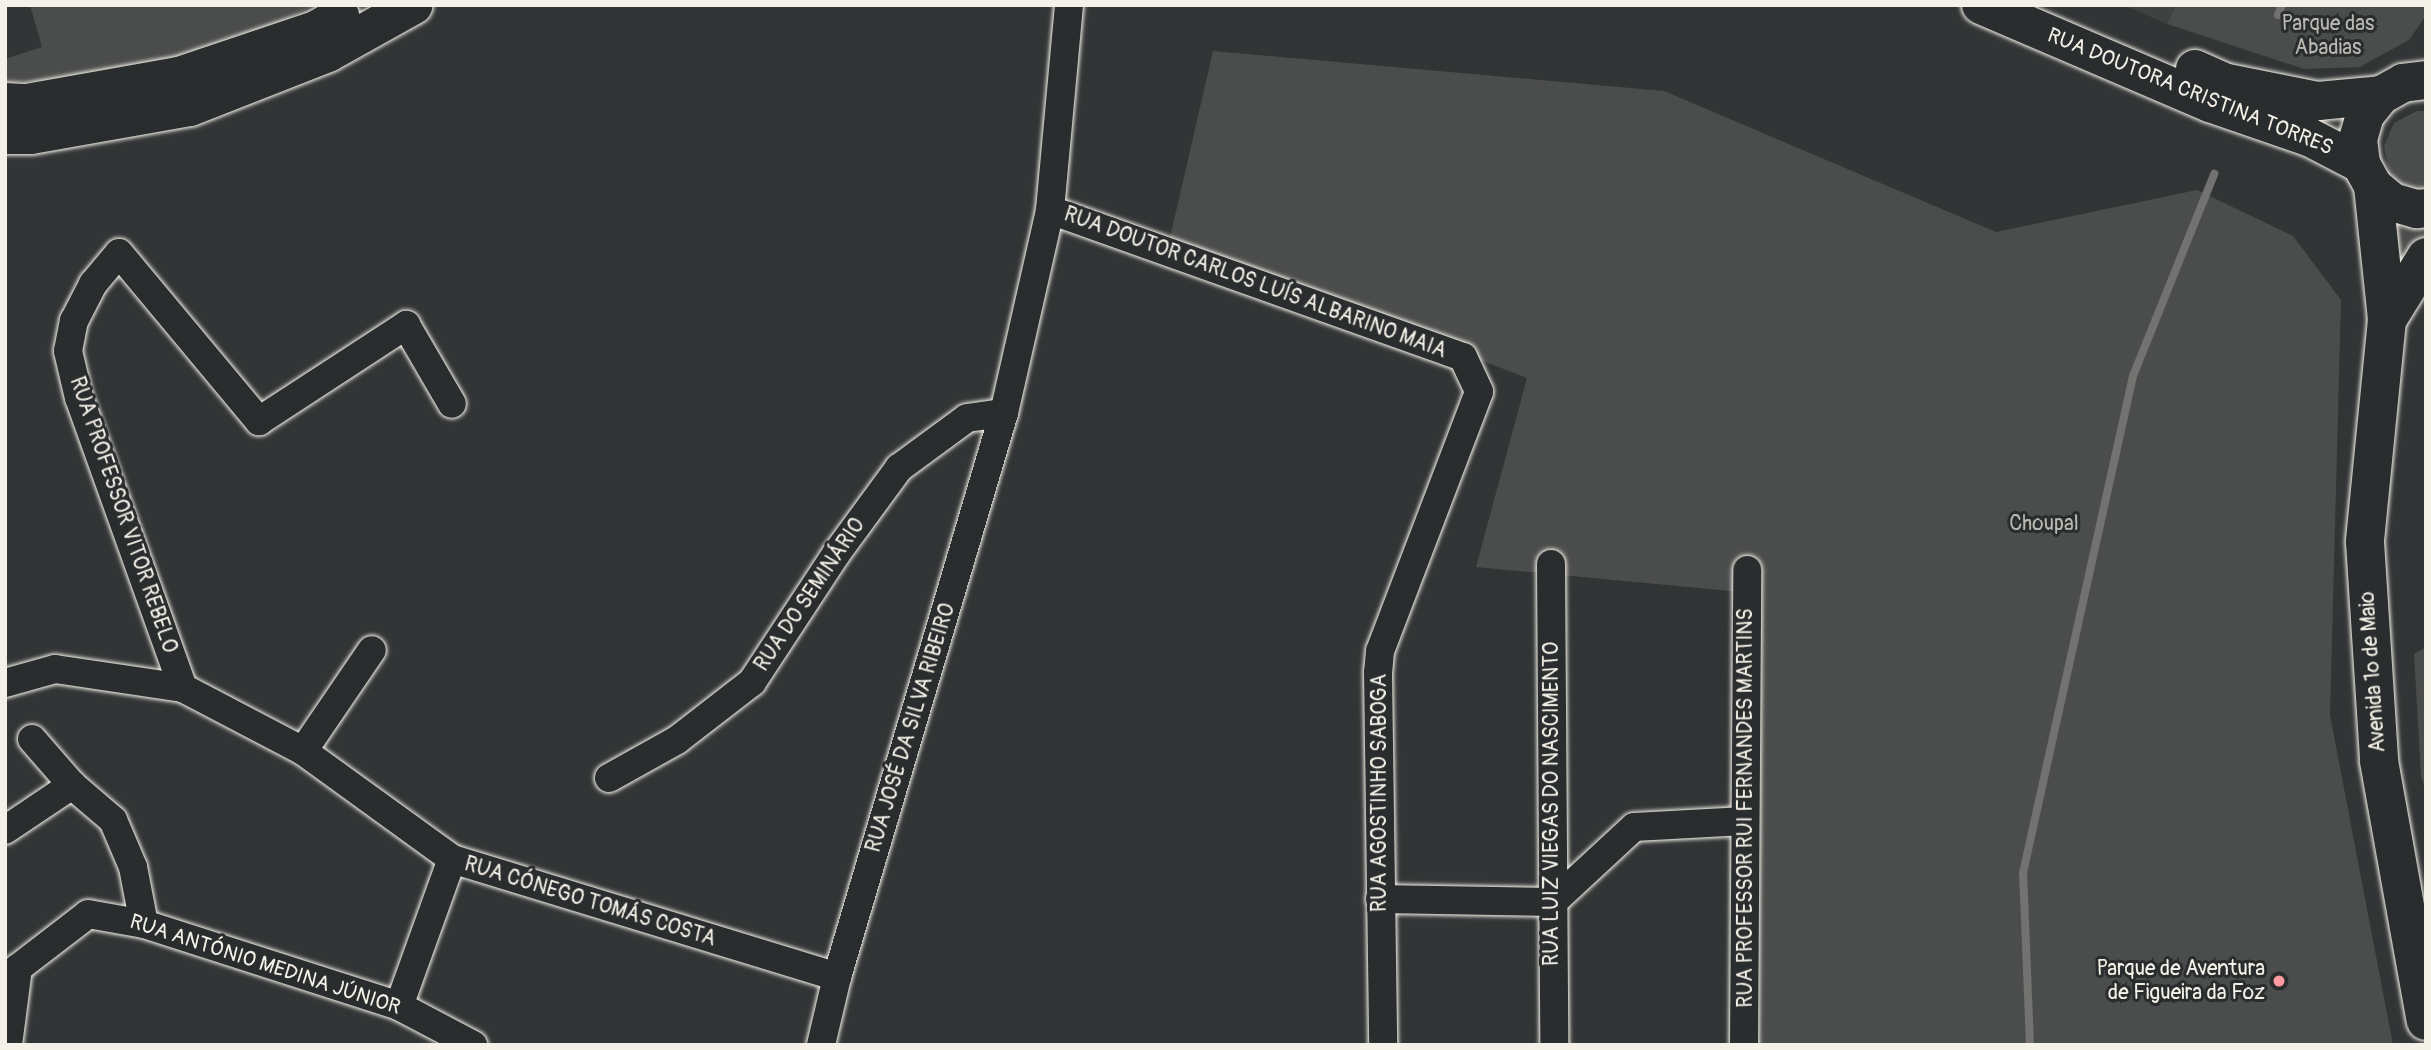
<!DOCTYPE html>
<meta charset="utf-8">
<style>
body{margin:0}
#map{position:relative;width:2431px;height:1050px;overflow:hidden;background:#323535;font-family:Pangolin,sans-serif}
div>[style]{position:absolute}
.built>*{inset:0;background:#404242}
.green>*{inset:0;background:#4b4d4c}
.stream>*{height:8px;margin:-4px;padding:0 4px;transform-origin:4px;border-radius:4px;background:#727370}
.roads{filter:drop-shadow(0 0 2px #f4f1e8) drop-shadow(0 0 2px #f4f1e8)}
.street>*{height:28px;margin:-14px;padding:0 14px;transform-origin:14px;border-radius:14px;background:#2a2d2e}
.secondary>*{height:38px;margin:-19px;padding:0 19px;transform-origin:19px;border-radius:19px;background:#2a2d2e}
.dots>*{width:19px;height:19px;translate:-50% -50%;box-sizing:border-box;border:4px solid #2a2d2e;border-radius:50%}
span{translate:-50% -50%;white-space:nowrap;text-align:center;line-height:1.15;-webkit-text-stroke:6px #2a2d2e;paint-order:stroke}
.park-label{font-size:21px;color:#b9b8b1}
.street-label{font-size:21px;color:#f4f1e8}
.poi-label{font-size:21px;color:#f4f1e8}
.right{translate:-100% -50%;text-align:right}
.frame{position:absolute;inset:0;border:7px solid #f4f1e8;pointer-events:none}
</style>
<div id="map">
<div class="built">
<i style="clip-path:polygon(2123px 5px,2176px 5px,2167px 24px)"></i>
</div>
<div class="green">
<i style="clip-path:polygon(30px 5px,314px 5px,242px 41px,98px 76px,5px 83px,5px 59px,42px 47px)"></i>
<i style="clip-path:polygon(2176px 5px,2426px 5px,2426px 15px,2409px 40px,2360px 67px,2304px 69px,2167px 24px)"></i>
<i style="clip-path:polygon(1213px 51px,1664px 91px,1996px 232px,2197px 190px,2293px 236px,2341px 300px,2330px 715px,2393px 1045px,1759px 1045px,1762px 594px,1476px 567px,1527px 378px,1169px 242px)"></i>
<i style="clip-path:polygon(2417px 111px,2426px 111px,2426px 190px,2420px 191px,2397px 181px,2389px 171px,2384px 146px,2394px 123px)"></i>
<i style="clip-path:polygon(2396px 213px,2426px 219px,2426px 239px,2391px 303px)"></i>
<i style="clip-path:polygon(2426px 647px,2426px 792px,2421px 776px,2414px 654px)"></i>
</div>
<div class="stream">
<i style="left:2278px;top:15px;width:11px;rotate:-68deg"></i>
<i style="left:2030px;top:1045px;width:172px;rotate:-92.3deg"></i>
<i style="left:2023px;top:873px;width:509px;rotate:-77.52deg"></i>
<i style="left:2133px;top:376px;width:218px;rotate:-68.1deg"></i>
</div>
<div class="roads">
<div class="street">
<i style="left:1050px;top:210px;width:438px;rotate:19.6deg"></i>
<i style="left:1463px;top:357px;width:38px;rotate:65deg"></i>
<i style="left:1479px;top:392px;width:277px;rotate:110.9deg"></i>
<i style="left:1380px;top:651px;width:21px;rotate:95deg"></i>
<i style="left:1378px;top:672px;width:373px;rotate:89.2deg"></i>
<i style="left:1551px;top:564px;width:481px;rotate:89.6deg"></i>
<i style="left:5px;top:683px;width:52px;rotate:-15.6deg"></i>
<i style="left:55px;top:669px;width:129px;rotate:8.4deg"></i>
<i style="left:183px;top:688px;width:136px;rotate:27.7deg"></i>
<i style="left:303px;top:751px;width:184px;rotate:35.9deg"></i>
<i style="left:452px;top:859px;width:403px;rotate:17deg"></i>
<i style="left:183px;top:688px;width:308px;rotate:-109.7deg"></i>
<i style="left:79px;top:398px;width:48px;rotate:-103.2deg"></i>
<i style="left:68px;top:351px;width:31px;rotate:-79deg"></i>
<i style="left:74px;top:321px;width:42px;rotate:-62.8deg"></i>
<i style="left:93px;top:284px;width:40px;rotate:-50deg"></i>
<i style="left:119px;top:253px;width:219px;rotate:50.2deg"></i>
<i style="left:259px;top:421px;width:176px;rotate:-33.1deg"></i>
<i style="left:406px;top:325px;width:91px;rotate:59.8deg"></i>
<i style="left:32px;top:739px;width:61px;rotate:49deg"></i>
<i style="left:72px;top:785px;width:54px;rotate:40.5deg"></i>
<i style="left:113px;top:820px;width:51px;rotate:66.9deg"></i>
<i style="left:133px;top:867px;width:58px;rotate:79.1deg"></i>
<i style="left:303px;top:751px;width:122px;rotate:-55.7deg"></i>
<i style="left:609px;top:778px;width:78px;rotate:-29.2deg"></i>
<i style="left:677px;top:740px;width:95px;rotate:-37.7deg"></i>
<i style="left:752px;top:682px;width:153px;rotate:-56.7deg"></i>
<i style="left:836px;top:554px;width:107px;rotate:-53.8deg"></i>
<i style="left:899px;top:468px;width:84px;rotate:-36.3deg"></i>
<i style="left:967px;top:418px;width:37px;rotate:-8deg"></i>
<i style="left:5px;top:830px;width:81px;rotate:-33.9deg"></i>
<i style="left:1380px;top:899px;width:173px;rotate:1deg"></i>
<i style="left:1553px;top:902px;width:110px;rotate:-42.8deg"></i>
<i style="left:1634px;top:827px;width:111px;rotate:-3.1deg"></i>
<i style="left:399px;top:1006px;width:156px;rotate:-70.2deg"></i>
<i style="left:8px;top:1045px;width:78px;rotate:-82.6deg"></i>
<i style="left:18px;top:968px;width:88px;rotate:-37.6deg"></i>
<i style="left:88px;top:914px;width:57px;rotate:10.1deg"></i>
<i style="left:144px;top:924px;width:268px;rotate:17.8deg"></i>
<i style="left:399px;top:1006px;width:84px;rotate:27.8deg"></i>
<i style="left:821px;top:1045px;width:70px;rotate:-76.8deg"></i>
<i style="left:837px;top:977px;width:588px;rotate:-73.51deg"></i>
<i style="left:1004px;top:413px;width:208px;rotate:-77.2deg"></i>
<i style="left:1050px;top:210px;width:206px;rotate:-84.7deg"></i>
<i style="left:1744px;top:1045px;width:475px;rotate:-89.6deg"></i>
</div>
<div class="secondary">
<i style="left:1981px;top:5px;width:249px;rotate:23.2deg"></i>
<i style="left:2210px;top:103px;width:105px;rotate:19deg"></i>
<i style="left:2309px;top:137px;width:59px;rotate:27.4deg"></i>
<i style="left:2195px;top:69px;width:35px;rotate:24deg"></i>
<i style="left:2227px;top:83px;width:93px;rotate:11.2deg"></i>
<i style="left:2318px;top:101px;width:63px;rotate:-5.4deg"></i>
<i style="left:2426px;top:80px;width:23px;rotate:173deg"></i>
<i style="left:2403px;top:83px;width:25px;rotate:151deg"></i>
<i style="left:2381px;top:95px;width:26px;rotate:129deg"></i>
<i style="left:2365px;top:115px;width:25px;rotate:106deg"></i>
<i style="left:2358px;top:139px;width:25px;rotate:83deg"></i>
<i style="left:2361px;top:164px;width:25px;rotate:61deg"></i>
<i style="left:2373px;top:186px;width:25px;rotate:40deg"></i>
<i style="left:2392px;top:202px;width:26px;rotate:16deg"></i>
<i style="left:2417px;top:209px;width:9px;rotate:-6deg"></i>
<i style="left:5px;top:102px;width:22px;rotate:3deg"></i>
<i style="left:27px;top:103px;width:154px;rotate:-10.1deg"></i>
<i style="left:179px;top:76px;width:145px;rotate:-18.6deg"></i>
<i style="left:316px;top:30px;width:28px;rotate:-30deg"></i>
<i style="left:5px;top:135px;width:26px"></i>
<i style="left:31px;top:135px;width:161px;rotate:-10deg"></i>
<i style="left:190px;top:107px;width:148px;rotate:-21.4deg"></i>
<i style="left:328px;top:53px;width:98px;rotate:-29.2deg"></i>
<i style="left:2373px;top:186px;width:135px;rotate:84deg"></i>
<i style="left:2387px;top:320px;width:223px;rotate:95.7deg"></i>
<i style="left:2365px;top:542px;width:219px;rotate:86.3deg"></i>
<i style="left:2379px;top:761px;width:264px;rotate:79.8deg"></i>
<i style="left:2387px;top:320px;width:74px;rotate:-58.2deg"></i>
</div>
</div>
<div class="dots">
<i style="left:2279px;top:981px;background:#ff9aa2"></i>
</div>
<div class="park-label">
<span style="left:2328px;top:36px">Parque das<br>Abadias</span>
<span style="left:2044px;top:524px">Choupal</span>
</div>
<div class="street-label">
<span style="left:2190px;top:92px;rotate:22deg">RUA DOUTORA CRISTINA TORRES</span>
<span style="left:1255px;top:283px;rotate:20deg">RUA DOUTOR CARLOS LUÍS ALBARINO MAIA</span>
<span style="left:123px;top:515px;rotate:71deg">RUA PROFESSOR VITOR REBELO</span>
<span style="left:810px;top:595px;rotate:-56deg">RUA DO SEMINÁRIO</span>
<span style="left:2373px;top:672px;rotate:-94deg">Avenida 1º de Maio</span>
<span style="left:911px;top:728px;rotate:-73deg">RUA JOSÉ DA SILVA RIBEIRO</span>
<span style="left:1380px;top:793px;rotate:-90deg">RUA AGOSTINHO SABOGA</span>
<span style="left:1552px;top:804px;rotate:-90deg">RUA LUIZ VIEGAS DO NASCIMENTO</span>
<span style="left:1746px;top:808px;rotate:-90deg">RUA PROFESSOR RUI FERNANDES MARTINS</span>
<span style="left:590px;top:902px;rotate:17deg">RUA CÓNEGO TOMÁS COSTA</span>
<span style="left:265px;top:965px;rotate:18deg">RUA ANTÓNIO MEDINA JÚNIOR</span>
</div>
<div class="poi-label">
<span class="right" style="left:2265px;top:981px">Parque de Aventura<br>de Figueira da Foz</span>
</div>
<div class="frame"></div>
</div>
